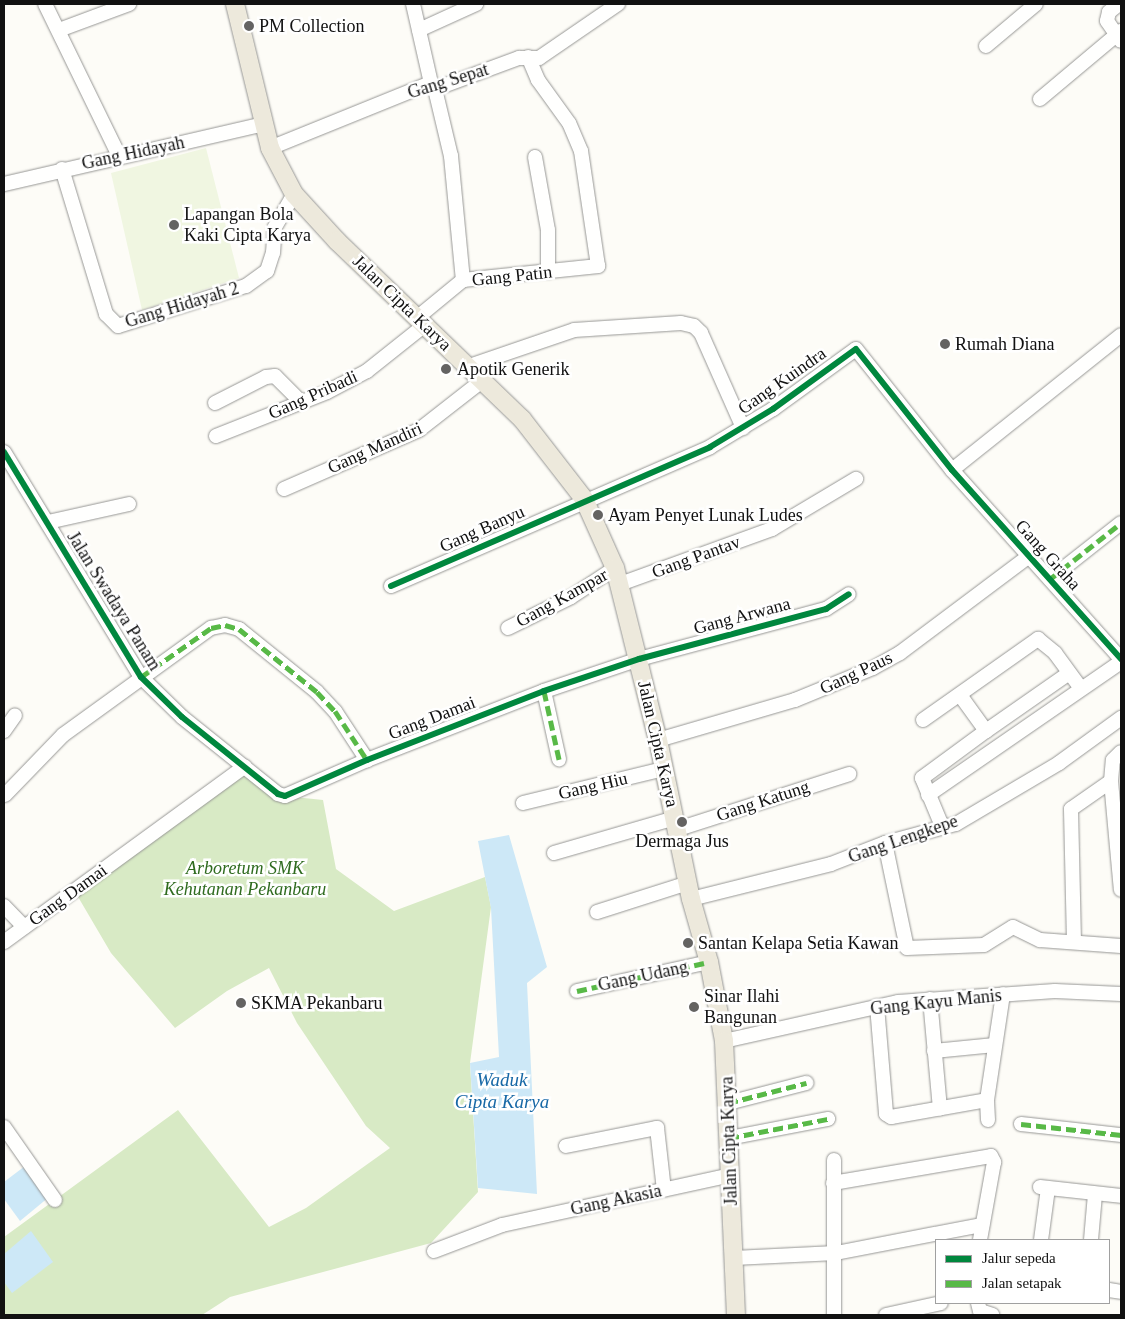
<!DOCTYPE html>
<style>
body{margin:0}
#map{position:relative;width:1125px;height:1319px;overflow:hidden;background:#fdfcf7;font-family:Georgia,serif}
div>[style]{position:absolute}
.forest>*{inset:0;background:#d8eac5}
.pitch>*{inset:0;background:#f0f6e1}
.water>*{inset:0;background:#cde8f7}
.roads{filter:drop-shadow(0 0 1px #979795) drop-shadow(0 0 1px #979795)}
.minor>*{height:14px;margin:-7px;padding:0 7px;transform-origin:7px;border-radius:7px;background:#fffffe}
.major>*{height:18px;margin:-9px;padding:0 9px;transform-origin:9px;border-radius:9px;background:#ede9dc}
.quiet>*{height:5px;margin-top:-2.5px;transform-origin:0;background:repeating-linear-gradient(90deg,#58b947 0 10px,transparent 0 15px)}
.cycleway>*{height:6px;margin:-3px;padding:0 3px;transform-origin:3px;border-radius:3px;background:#00873e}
.dots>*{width:14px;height:14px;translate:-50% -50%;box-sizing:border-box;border:2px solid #fff;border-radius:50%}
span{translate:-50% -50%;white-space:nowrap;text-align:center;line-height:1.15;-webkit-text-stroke:5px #fff;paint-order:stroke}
.poi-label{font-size:18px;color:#111}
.left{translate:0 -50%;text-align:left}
.street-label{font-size:18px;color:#111}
.park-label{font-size:18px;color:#2f6b1f;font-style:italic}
.water-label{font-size:19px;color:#1768a6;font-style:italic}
.frame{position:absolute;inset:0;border:5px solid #111;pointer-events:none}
.legend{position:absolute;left:935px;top:1239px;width:175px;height:65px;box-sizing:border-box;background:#fff;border:1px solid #a0a0a0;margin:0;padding:6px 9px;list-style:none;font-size:15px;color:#111}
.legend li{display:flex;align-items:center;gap:10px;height:25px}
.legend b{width:25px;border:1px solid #a0a0a0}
</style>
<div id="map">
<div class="forest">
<i style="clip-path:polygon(245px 766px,285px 796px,323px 800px,336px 869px,394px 911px,485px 877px,491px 907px,470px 1063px,478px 1192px,431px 1243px,230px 1297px,202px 1315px,4px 1315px,4px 1237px,178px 1110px,269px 1227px,306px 1208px,390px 1148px,366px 1126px,297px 1023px,269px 968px,227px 991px,175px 1028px,111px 953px,74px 890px)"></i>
</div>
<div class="pitch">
<i style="clip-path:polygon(206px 148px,239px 278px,142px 310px,111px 173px)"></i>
</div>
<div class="water">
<i style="clip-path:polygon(509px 835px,547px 967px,527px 983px,537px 1194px,478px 1188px,470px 1063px,499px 1057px,491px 908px,478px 841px)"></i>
<i style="clip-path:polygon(25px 1166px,49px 1197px,20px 1221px,4px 1199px,4px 1182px)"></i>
<i style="clip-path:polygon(31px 1231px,53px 1262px,12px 1293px,4px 1282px,4px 1254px)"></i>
</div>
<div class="roads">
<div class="minor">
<i style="left:45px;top:4px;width:169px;rotate:64deg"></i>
<i style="left:413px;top:4px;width:81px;rotate:77.2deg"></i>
<i style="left:1119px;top:4px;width:13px;rotate:141deg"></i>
<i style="left:1109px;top:12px;width:9px;rotate:103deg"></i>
<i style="left:1107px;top:21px;width:24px;rotate:55deg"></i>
<i style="left:59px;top:30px;width:75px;rotate:-20.4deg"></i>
<i style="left:419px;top:30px;width:63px;rotate:-24.5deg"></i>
<i style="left:986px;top:46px;width:65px;rotate:-40deg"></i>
<i style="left:435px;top:89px;width:69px;rotate:76.6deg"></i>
<i style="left:451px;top:156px;width:125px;rotate:84.5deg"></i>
<i style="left:1040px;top:99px;width:106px;rotate:-40deg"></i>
<i style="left:270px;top:148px;width:174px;rotate:-22deg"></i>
<i style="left:431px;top:83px;width:7px;rotate:56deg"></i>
<i style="left:435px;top:89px;width:90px;rotate:-20.3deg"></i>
<i style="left:519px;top:58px;width:20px"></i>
<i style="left:539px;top:58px;width:96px;rotate:-34.4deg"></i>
<i style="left:535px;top:157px;width:74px;rotate:79.9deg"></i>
<i style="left:548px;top:230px;width:42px;rotate:90deg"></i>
<i style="left:62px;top:169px;width:152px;rotate:73.1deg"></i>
<i style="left:106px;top:314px;width:17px;rotate:45deg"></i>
<i style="left:118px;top:326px;width:134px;rotate:-17.4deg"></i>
<i style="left:246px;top:286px;width:26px;rotate:-36deg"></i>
<i style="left:267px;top:271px;width:19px;rotate:-72deg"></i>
<i style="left:273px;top:253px;width:26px;rotate:-86deg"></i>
<i style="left:275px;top:227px;width:38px;rotate:-60deg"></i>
<i style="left:4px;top:184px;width:266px;rotate:-13deg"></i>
<i style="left:418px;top:317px;width:58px;rotate:-39.4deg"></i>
<i style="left:463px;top:280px;width:136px;rotate:-5.9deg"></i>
<i style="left:598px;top:266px;width:116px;rotate:-98.4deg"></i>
<i style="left:581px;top:151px;width:30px;rotate:-113deg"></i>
<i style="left:569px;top:123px;width:53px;rotate:-125.8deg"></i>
<i style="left:538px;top:80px;width:25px;rotate:-113deg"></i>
<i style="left:469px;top:366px;width:111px;rotate:-18.9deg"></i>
<i style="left:574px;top:330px;width:107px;rotate:-3.7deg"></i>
<i style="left:681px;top:323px;width:13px;rotate:13deg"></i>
<i style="left:694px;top:326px;width:10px;rotate:45deg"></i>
<i style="left:701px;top:333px;width:104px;rotate:66.1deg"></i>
<i style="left:215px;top:403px;width:57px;rotate:-27deg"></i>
<i style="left:266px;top:377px;width:9px;rotate:-6deg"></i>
<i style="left:275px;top:376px;width:37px;rotate:45deg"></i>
<i style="left:216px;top:436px;width:119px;rotate:-21.6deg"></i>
<i style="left:327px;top:392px;width:45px;rotate:-27.7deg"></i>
<i style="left:367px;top:371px;width:75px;rotate:-38.5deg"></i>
<i style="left:4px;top:452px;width:263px;rotate:58.7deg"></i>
<i style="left:141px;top:677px;width:57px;rotate:44.3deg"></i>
<i style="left:182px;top:717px;width:123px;rotate:38.7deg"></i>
<i style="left:278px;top:794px;width:7px;rotate:16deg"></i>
<i style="left:285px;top:796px;width:90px;rotate:-23.7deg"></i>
<i style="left:367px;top:760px;width:190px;rotate:-21.3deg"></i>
<i style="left:544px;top:691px;width:100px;rotate:-18.6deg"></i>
<i style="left:639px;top:659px;width:194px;rotate:-15deg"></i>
<i style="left:826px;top:609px;width:27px;rotate:-33deg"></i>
<i style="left:952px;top:470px;width:216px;rotate:-38.6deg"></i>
<i style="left:284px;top:489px;width:147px;rotate:-23.6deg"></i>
<i style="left:419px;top:430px;width:81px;rotate:-38deg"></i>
<i style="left:48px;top:522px;width:83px;rotate:-12.5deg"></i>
<i style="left:1050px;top:579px;width:90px;rotate:-38.3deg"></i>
<i style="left:620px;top:584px;width:162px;rotate:-19.9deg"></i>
<i style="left:772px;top:529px;width:98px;rotate:-30.8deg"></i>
<i style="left:391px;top:586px;width:348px;rotate:-23.5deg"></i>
<i style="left:710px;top:447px;width:74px;rotate:-31.1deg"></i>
<i style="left:773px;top:409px;width:102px;rotate:-35.9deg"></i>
<i style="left:856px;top:349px;width:154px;rotate:51.6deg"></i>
<i style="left:952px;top:470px;width:254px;rotate:48.2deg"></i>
<i style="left:508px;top:628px;width:70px;rotate:-26.2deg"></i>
<i style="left:571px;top:597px;width:53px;rotate:-33.4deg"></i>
<i style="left:544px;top:691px;width:70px;rotate:77.6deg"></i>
<i style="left:923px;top:720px;width:141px;rotate:-35.2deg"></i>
<i style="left:1038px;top:639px;width:22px;rotate:39deg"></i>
<i style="left:1055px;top:653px;width:42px;rotate:53.7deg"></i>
<i style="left:4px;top:731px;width:19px;rotate:-55deg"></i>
<i style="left:986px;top:731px;width:101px;rotate:-34.9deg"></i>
<i style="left:658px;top:740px;width:143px;rotate:-16.3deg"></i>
<i style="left:795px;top:700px;width:84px;rotate:-22.3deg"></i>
<i style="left:873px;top:668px;width:31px;rotate:-29deg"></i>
<i style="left:900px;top:653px;width:161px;rotate:-36.9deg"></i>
<i style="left:1111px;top:781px;width:109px;rotate:84.8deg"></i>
<i style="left:5px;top:795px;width:83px;rotate:-46deg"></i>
<i style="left:63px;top:735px;width:183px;rotate:-35.9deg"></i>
<i style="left:211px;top:628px;width:14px;rotate:-12deg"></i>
<i style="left:225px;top:625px;width:15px;rotate:16deg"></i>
<i style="left:239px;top:629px;width:100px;rotate:38.9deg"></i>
<i style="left:317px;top:692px;width:26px;rotate:47deg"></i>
<i style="left:335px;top:711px;width:59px;rotate:56.9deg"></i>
<i style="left:928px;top:795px;width:234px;rotate:-34.6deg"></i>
<i style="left:523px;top:803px;width:145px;rotate:-13.6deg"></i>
<i style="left:942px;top:826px;width:52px;rotate:-112.6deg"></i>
<i style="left:922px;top:778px;width:79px;rotate:-36.3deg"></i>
<i style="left:986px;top:731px;width:44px;rotate:-125.8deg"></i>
<i style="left:678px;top:829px;width:180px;rotate:-17.8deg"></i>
<i style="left:885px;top:843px;width:107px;rotate:78.2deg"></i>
<i style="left:907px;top:948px;width:77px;rotate:-2.2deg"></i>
<i style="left:984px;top:945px;width:34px;rotate:-32deg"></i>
<i style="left:1013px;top:927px;width:30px;rotate:26deg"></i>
<i style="left:1040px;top:940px;width:81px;rotate:4.2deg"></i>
<i style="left:554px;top:853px;width:126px;rotate:-16.1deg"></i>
<i style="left:691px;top:899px;width:144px;rotate:-14deg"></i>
<i style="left:831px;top:864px;width:58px;rotate:-21.3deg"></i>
<i style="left:885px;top:843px;width:73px;rotate:-15deg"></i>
<i style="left:956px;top:824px;width:120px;rotate:-30.6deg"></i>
<i style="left:1059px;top:763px;width:77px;rotate:-36deg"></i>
<i style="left:4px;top:906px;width:29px;rotate:46deg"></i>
<i style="left:597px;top:912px;width:96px;rotate:-17.7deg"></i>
<i style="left:4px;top:942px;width:298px;rotate:-36.1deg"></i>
<i style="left:1074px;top:942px;width:133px;rotate:-91.3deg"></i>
<i style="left:1071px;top:809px;width:49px;rotate:-35deg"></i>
<i style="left:1111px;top:781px;width:21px;rotate:-85deg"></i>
<i style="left:1113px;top:760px;width:11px;rotate:-45deg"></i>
<i style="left:577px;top:991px;width:135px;rotate:-12.4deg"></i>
<i style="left:930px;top:999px;width:110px;rotate:84.8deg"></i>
<i style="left:877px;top:1006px;width:108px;rotate:85.2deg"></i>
<i style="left:886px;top:1114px;width:6px;rotate:31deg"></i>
<i style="left:891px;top:1117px;width:97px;rotate:-10deg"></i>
<i style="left:724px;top:1041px;width:178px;rotate:-12.6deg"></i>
<i style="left:898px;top:1002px;width:157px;rotate:-4deg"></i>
<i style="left:1055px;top:991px;width:66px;rotate:2.6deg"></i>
<i style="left:934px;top:1051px;width:61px;rotate:-5.6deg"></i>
<i style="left:728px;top:1103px;width:81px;rotate:-14.4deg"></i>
<i style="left:988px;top:1120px;width:20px;rotate:-93deg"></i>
<i style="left:987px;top:1100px;width:107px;rotate:-81.4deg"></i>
<i style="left:1021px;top:1124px;width:101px;rotate:6.3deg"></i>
<i style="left:4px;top:1127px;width:89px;rotate:55.1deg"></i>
<i style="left:729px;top:1138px;width:101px;rotate:-10.9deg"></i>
<i style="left:566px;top:1146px;width:93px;rotate:-11.2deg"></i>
<i style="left:657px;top:1128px;width:62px;rotate:83.6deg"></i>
<i style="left:834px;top:1160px;width:155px;rotate:90deg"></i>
<i style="left:833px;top:1183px;width:160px;rotate:-9.7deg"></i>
<i style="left:991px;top:1156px;width:7px;rotate:63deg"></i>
<i style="left:994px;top:1162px;width:79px;rotate:100.2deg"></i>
<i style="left:1040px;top:1187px;width:81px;rotate:6.3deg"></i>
<i style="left:1041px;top:1240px;width:52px;rotate:-82.3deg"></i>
<i style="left:1091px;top:1240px;width:46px;rotate:-85deg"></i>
<i style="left:434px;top:1251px;width:73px;rotate:-20.9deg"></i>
<i style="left:502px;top:1225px;width:234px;rotate:-12.3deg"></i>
<i style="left:734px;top:1258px;width:102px;rotate:-2.8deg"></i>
<i style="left:836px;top:1253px;width:149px;rotate:-10.9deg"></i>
<i style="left:1109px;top:1290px;width:12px;rotate:9deg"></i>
<i style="left:978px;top:1303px;width:8px;rotate:76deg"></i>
<i style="left:980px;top:1311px;width:13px;rotate:18deg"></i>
<i style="left:886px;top:1315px;width:56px;rotate:-12.3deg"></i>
</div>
<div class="major">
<i style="left:235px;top:4px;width:148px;rotate:76.3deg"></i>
<i style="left:270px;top:148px;width:52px;rotate:62.4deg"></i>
<i style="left:294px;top:194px;width:64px;rotate:47.5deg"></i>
<i style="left:337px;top:241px;width:257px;rotate:43.9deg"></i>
<i style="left:522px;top:419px;width:101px;rotate:52.2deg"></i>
<i style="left:584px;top:499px;width:76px;rotate:65.8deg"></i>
<i style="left:615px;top:568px;width:177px;rotate:76deg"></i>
<i style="left:658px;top:740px;width:162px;rotate:78.3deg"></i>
<i style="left:691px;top:899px;width:66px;rotate:74.1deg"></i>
<i style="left:709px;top:962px;width:80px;rotate:79.2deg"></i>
<i style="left:724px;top:1041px;width:274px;rotate:87.5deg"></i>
</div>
</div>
<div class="quiet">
<i style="left:1050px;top:579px;width:90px;rotate:-38.3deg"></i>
<i style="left:141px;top:677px;width:85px;rotate:-35deg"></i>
<i style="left:211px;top:628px;width:14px;rotate:-12deg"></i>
<i style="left:225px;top:625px;width:15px;rotate:16deg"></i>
<i style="left:239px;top:629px;width:100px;rotate:38.9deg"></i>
<i style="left:317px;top:692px;width:26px;rotate:47deg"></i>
<i style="left:335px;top:711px;width:59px;rotate:56.9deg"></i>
<i style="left:544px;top:691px;width:70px;rotate:77.6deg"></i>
<i style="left:577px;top:991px;width:135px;rotate:-12.4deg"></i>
<i style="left:728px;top:1103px;width:81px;rotate:-14.4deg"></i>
<i style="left:1021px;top:1124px;width:101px;rotate:6.3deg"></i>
<i style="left:729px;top:1138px;width:101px;rotate:-10.9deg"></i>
</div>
<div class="cycleway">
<i style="left:4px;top:452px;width:263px;rotate:58.7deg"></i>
<i style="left:141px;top:677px;width:57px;rotate:44.3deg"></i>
<i style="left:182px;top:717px;width:123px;rotate:38.7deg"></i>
<i style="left:278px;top:794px;width:7px;rotate:16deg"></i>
<i style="left:285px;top:796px;width:90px;rotate:-23.7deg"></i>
<i style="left:367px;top:760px;width:190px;rotate:-21.3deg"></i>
<i style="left:544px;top:691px;width:100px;rotate:-18.6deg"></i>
<i style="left:639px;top:659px;width:194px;rotate:-15deg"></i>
<i style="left:826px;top:609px;width:27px;rotate:-33deg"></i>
<i style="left:391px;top:586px;width:348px;rotate:-23.5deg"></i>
<i style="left:710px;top:447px;width:74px;rotate:-31.1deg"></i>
<i style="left:773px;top:409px;width:102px;rotate:-35.9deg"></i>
<i style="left:856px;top:349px;width:154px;rotate:51.6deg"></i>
<i style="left:952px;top:470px;width:254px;rotate:48.2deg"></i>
</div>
<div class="dots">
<i style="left:249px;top:26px;background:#646362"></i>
<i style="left:174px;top:225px;background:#646362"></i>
<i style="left:945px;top:344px;background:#646362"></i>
<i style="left:446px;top:369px;background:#646362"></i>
<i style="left:598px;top:515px;background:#646362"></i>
<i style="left:682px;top:822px;background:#646362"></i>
<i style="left:688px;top:943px;background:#646362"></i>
<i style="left:241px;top:1003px;background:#646362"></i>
<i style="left:694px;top:1007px;background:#646362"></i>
</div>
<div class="poi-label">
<span class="left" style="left:259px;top:26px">PM Collection</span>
<span class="left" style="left:184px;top:225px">Lapangan Bola<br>Kaki Cipta Karya</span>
<span class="left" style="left:955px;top:344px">Rumah Diana</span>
<span class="left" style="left:457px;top:369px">Apotik Generik</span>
<span class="left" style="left:608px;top:515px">Ayam Penyet Lunak Ludes</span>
<span style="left:682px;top:841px">Dermaga Jus</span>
<span class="left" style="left:698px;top:943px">Santan Kelapa Setia Kawan</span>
<span class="left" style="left:704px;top:1007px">Sinar Ilahi<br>Bangunan</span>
<span class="left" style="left:251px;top:1003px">SKMA Pekanbaru</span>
</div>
<div class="street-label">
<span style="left:448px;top:81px;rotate:-17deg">Gang Sepat</span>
<span style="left:133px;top:153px;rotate:-12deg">Gang Hidayah</span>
<span style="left:512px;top:276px;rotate:-6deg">Gang Patin</span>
<span style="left:402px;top:303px;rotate:44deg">Jalan Cipta Karya</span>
<span style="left:182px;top:305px;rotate:-17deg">Gang Hidayah 2</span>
<span style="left:782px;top:381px;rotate:-35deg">Gang Kuindra</span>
<span style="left:313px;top:395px;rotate:-24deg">Gang Pribadi</span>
<span style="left:375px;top:448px;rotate:-24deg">Gang Mandiri</span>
<span style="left:482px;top:529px;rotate:-24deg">Gang Banyu</span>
<span style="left:1048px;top:555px;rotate:48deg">Gang Graha</span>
<span style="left:696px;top:557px;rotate:-20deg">Gang Pantav</span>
<span style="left:562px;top:598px;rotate:-29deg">Gang Kampar</span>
<span style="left:114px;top:601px;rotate:58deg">Jalan Swadaya Panam</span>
<span style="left:742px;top:616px;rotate:-15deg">Gang Arwana</span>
<span style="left:856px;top:673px;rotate:-25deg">Gang Paus</span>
<span style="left:432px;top:718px;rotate:-21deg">Gang Damai</span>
<span style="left:658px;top:744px;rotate:77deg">Jalan Cipta Karya</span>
<span style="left:593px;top:786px;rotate:-13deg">Gang Hiu</span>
<span style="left:763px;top:801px;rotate:-18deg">Gang Katung</span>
<span style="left:903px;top:839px;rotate:-19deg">Gang Lengkepe</span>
<span style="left:68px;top:895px;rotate:-36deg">Gang Damai</span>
<span style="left:643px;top:976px;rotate:-12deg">Gang Udang</span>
<span style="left:936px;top:1002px;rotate:-6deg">Gang Kayu Manis</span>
<span style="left:729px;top:1141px;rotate:-92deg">Jalan Cipta Karya</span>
<span style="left:616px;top:1200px;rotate:-12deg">Gang Akasia</span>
</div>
<div class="park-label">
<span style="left:245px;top:879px">Arboretum SMK<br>Kehutanan Pekanbaru</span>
</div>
<div class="water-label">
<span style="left:502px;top:1091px">Waduk<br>Cipta Karya</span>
</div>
<div class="frame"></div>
<ul class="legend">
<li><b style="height:6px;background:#00873e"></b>Jalur sepeda</li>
<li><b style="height:6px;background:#58b947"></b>Jalan setapak</li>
</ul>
</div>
